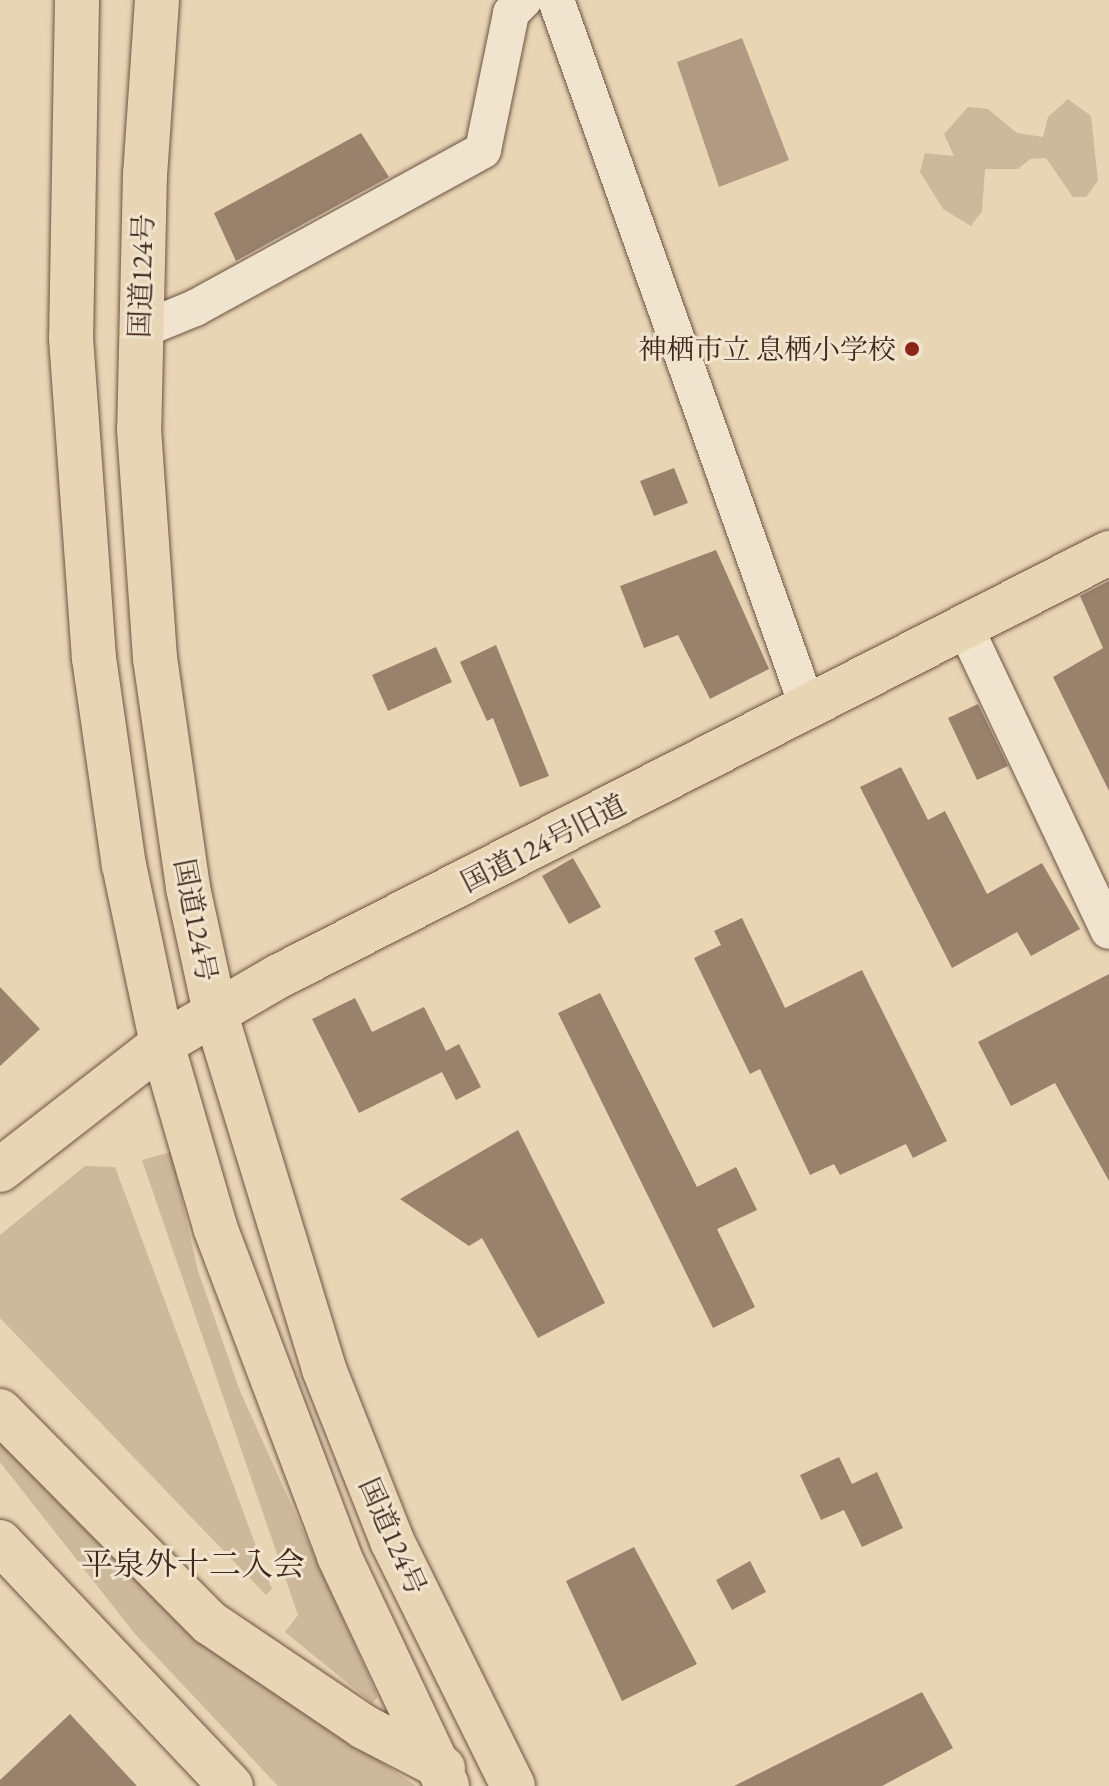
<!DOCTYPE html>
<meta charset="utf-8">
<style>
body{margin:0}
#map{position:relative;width:1109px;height:1786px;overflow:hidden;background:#e8d5b4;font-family:"EB Garamond","Noto Serif JP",serif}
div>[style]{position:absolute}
.green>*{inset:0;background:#ccb89a}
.water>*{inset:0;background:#b09a81}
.building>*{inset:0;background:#99826c}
.roads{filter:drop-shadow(0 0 2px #6c5344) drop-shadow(0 0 2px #6c5344)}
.minor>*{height:36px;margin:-18px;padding:0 18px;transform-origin:18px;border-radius:18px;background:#f0e4ce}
.highway>*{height:44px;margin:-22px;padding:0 22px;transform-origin:22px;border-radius:22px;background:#e8d5b4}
.dots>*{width:22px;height:22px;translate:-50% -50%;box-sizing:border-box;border:4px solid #f0e4ce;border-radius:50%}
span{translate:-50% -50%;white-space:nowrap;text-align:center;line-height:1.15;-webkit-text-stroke:6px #f0e4ce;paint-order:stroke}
.street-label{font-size:28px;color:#43281e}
.poi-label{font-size:28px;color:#43281e}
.right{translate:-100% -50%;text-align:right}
.quarter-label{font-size:32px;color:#43281e}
</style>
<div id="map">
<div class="green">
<i style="clip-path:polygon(1068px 99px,1091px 116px,1098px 181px,1086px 197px,1073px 197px,1046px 158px,1030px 159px,1018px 169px,985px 169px,982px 211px,971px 226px,943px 209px,920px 172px,925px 153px,954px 156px,944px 134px,968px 107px,988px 109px,1017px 133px,1043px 137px,1048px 117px)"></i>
<i style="clip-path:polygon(171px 1152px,198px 1271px,240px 1391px,378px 1697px,372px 1703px,285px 1632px,298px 1615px,142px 1160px)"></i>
<i style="clip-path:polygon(85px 1166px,115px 1167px,272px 1589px,266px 1595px,0 1318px,0 1235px)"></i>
<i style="clip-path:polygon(0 1439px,181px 1622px,416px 1786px,278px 1786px,135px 1634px,0 1462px)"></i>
</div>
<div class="water">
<i style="clip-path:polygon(742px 38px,789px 160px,719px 187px,677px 62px)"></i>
</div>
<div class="building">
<i style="clip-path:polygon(361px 133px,389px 177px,236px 261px,214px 213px)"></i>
<i style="clip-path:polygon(674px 468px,688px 503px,654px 516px,640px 481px)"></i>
<i style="clip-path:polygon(716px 550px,769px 669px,710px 699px,678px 635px,644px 648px,620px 586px)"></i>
<i style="clip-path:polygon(1109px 581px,1109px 791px,1053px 677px,1103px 648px,1080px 596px)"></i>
<i style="clip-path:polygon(496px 645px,549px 776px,520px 787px,493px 718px,487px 721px,460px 662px)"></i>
<i style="clip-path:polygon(436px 647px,452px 682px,388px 711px,372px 675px)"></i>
<i style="clip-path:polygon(978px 704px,1008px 766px,977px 780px,948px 718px)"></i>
<i style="clip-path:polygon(901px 767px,928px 820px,945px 811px,987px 894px,1042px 863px,1080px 929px,1031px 956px,1017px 932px,952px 968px,860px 787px)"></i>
<i style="clip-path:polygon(573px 858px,601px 907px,569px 924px,542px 876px)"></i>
<i style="clip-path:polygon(742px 918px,785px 1008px,862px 970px,947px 1141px,913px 1158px,906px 1144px,840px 1175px,834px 1164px,810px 1175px,760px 1069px,750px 1074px,694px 958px,721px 945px,714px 931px)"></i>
<i style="clip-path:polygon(1109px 974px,1109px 1181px,1055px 1083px,1011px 1106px,978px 1042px)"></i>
<i style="clip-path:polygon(0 987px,40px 1029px,0 1066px)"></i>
<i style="clip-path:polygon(600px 993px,697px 1187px,736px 1167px,757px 1210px,717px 1229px,755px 1307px,713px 1328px,558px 1013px)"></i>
<i style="clip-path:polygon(355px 998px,372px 1032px,424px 1007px,446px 1051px,459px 1044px,481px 1087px,456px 1100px,442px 1072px,359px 1113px,312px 1019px)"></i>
<i style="clip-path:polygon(518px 1130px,605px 1303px,538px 1338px,482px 1238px,469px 1246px,400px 1199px)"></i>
<i style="clip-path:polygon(839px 1457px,852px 1484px,877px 1472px,903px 1528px,862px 1547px,844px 1510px,821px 1520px,800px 1475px)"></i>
<i style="clip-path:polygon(634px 1547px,697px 1664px,622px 1701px,566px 1581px)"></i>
<i style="clip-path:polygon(750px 1561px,766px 1592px,732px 1610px,716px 1580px)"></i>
<i style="clip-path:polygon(922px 1692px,953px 1748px,882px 1786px,734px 1786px)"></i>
<i style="clip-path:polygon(70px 1714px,137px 1786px,0 1786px,0 1780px)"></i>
</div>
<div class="roads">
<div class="minor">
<i style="left:556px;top:0;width:752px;rotate:70.41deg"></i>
<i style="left:139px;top:331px;width:61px;rotate:-22.3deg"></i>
<i style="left:195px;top:308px;width:328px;rotate:-28.7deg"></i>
<i style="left:483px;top:150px;width:140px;rotate:-78.4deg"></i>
<i style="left:511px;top:13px;width:18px;rotate:-45deg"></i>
<i style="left:965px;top:627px;width:336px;rotate:64.7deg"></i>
</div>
<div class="highway">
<i style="left:77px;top:0;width:338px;rotate:91deg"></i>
<i style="left:71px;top:338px;width:321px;rotate:85.9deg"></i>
<i style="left:94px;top:658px;width:209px;rotate:81.8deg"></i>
<i style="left:124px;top:865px;width:183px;rotate:78deg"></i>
<i style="left:162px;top:1044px;width:191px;rotate:73.8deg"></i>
<i style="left:215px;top:1227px;width:352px;rotate:69.3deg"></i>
<i style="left:339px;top:1556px;width:254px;rotate:64.8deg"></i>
<i style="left:157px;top:0;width:174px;rotate:93.9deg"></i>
<i style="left:145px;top:174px;width:255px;rotate:91.3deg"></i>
<i style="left:139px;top:429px;width:230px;rotate:86deg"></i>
<i style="left:155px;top:658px;width:232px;rotate:81.8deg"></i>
<i style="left:188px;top:888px;width:127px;rotate:77.7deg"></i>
<i style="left:215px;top:1012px;width:373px;rotate:73deg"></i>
<i style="left:324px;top:1369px;width:185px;rotate:68.4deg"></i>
<i style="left:392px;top:1541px;width:273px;rotate:63.7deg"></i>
<i style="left:0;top:1170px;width:205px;rotate:-37.9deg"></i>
<i style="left:162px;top:1044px;width:135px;rotate:-30.2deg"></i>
<i style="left:279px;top:976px;width:932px;rotate:-27.01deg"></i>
<i style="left:0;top:1411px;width:298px;rotate:45.3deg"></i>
<i style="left:210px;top:1623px;width:186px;rotate:34deg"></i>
<i style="left:364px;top:1727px;width:89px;rotate:27.4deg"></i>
<i style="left:0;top:1542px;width:336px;rotate:46.6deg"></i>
</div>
</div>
<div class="dots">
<i style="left:912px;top:349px;background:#8f2418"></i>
</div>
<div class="street-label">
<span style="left:141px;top:276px;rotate:-88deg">国道124号</span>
<span style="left:543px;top:843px;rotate:-27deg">国道124号旧道</span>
<span style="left:196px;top:920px;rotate:79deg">国道124号</span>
<span style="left:393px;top:1536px;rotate:66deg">国道124号</span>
</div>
<div class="poi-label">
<span class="right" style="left:896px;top:349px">神栖市立 息栖小学校</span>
</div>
<div class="quarter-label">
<span style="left:193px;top:1564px">平泉外十二入会</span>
</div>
</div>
